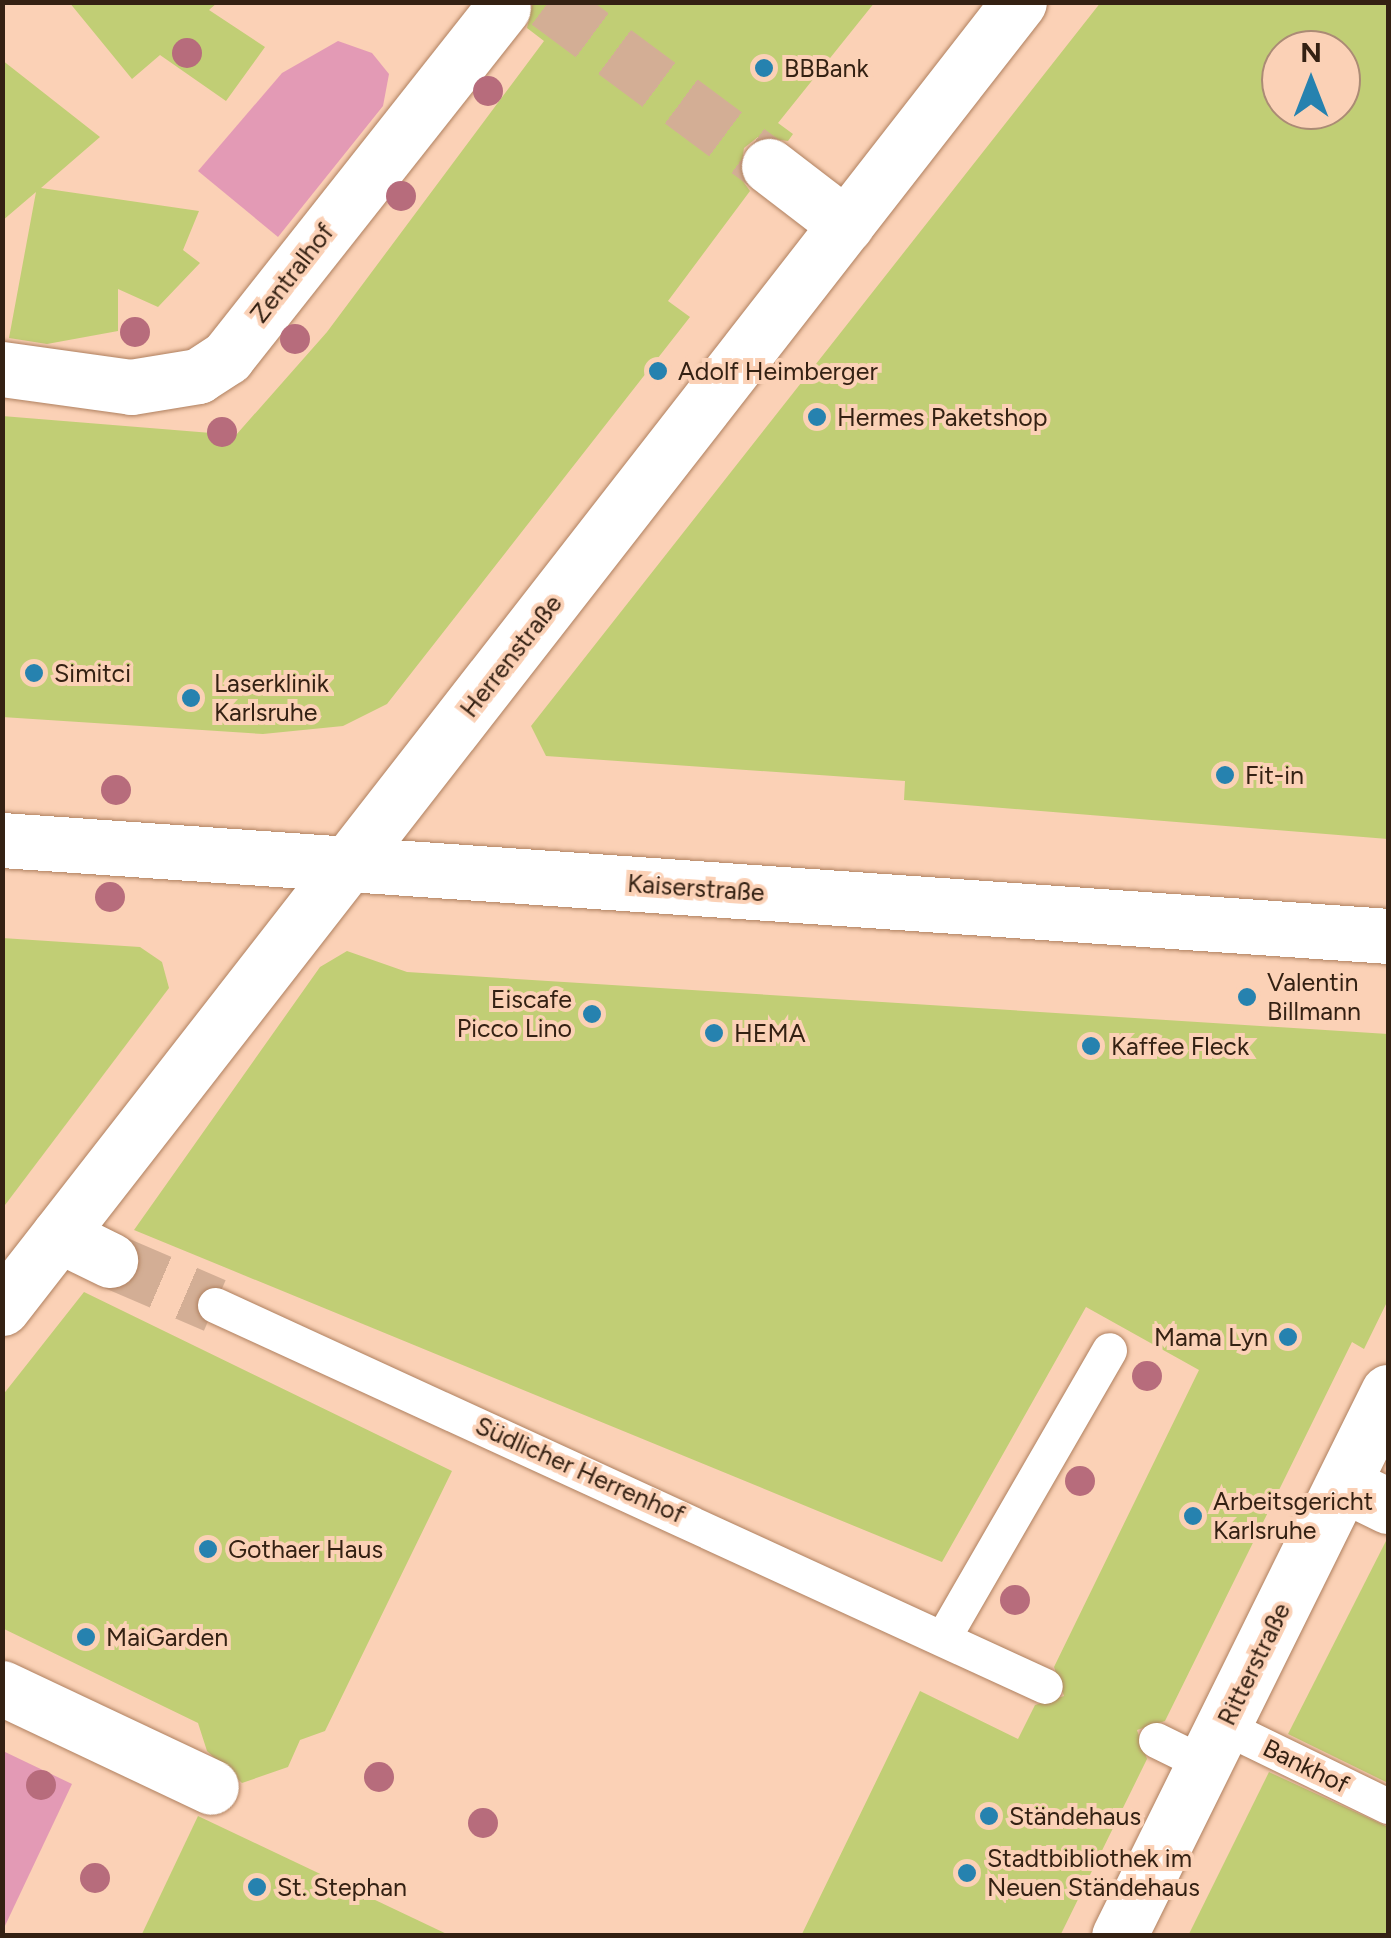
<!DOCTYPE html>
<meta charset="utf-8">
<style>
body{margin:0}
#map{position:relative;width:1391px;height:1938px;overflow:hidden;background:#fbd1b6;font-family:Figtree,sans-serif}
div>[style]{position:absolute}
.green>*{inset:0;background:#e39ab5}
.building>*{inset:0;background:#c1ce75}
.street-tunnel>*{height:55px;margin-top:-27.5px;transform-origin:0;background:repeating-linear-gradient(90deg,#d3ae95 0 55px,transparent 0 83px)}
.roads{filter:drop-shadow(0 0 2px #af805f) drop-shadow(0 0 2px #af805f)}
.lane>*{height:35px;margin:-17.5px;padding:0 17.5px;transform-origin:17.5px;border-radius:17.5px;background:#fff}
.street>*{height:55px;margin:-27.5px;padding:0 27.5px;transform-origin:27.5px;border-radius:27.5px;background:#fff}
.trees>*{width:30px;height:30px;margin:-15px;border-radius:50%;background:#b76c7c}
.dots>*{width:28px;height:28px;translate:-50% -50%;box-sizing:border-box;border:5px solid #fbd1b6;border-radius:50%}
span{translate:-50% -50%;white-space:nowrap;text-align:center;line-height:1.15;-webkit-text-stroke:8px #fbd1b6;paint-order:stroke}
.poi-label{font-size:25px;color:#342113}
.left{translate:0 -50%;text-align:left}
.right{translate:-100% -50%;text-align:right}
.street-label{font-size:25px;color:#342113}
.frame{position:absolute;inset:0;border:5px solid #342113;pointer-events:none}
.north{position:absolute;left:1261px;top:30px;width:100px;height:100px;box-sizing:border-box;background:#fbd1b6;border:2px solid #ab8b75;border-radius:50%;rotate:0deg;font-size:28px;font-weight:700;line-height:40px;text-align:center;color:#342113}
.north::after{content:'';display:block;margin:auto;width:35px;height:45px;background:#2682af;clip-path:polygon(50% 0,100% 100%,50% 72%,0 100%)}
</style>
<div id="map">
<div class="green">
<i style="clip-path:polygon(338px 41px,372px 53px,389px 74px,383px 106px,278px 237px,198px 171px,282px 73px)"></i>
<i style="clip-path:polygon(3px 1751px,72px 1784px,3px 1930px)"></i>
</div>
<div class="building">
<i style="clip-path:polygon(69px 2px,218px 2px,209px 10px,265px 47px,226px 101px,160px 55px,132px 79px)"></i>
<i style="clip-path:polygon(533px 2px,875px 2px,778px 123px,793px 134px,788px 141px,758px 137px,744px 148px,740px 177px,750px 191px,668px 301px,690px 317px,387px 704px,343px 726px,263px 734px,2px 717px,2px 416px,236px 435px,327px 332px,544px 41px,527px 28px)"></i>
<i style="clip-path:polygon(evenodd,1101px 2px,1388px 2px,1388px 839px,904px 800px,905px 781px,546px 756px,531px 726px,1101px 2px,1281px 50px,1341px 50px,1341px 110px,1281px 110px,1281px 50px)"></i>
<i style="clip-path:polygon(2px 60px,100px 137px,41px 188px,199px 211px,183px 250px,200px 263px,158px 307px,118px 289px,118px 331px,47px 344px,9px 338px,36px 192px,2px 221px)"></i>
<i style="clip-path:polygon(2px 938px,140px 947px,162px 962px,169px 988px,2px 1209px)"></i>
<i style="clip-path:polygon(347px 951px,407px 972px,1388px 1034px,1388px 1300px,1364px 1349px,1352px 1342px,1165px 1721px,1137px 1730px,1147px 1759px,1060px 1936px,801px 1936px,920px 1691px,1018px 1739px,1035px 1705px,1064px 1696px,1054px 1667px,1199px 1370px,1086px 1307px,942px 1562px,134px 1230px,320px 967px)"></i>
<i style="clip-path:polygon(84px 1292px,452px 1471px,325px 1731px,300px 1740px,288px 1767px,242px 1783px,207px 1751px,198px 1723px,2px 1628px,2px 1396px)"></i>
<i style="clip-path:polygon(1388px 1537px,1388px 1783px,1288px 1734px)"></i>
<i style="clip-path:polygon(1269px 1772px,1388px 1827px,1388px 1936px,1188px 1936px)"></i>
<i style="clip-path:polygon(198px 1816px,451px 1936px,141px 1936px)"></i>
</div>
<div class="street-tunnel">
<i style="left:548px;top:2px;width:275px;rotate:36.6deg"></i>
<i style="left:110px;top:1260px;width:114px;rotate:23.2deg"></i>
</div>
<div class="roads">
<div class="lane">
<i style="left:215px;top:1305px;width:913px;rotate:24.66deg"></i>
<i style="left:944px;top:1636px;width:330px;rotate:-60deg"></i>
<i style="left:1223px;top:1726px;width:183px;rotate:25.9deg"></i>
<i style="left:1156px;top:1740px;width:55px;rotate:26.1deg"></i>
</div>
<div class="street">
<i style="left:769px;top:166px;width:97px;rotate:37.5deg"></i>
<i style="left:2px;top:369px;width:130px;rotate:7.9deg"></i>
<i style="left:131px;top:387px;width:68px;rotate:-9.3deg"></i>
<i style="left:198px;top:376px;width:35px;rotate:-33deg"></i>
<i style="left:227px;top:357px;width:445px;rotate:-51.7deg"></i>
<i style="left:2px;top:840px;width:1389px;rotate:3.96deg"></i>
<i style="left:59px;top:1235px;width:57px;rotate:26.1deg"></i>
<i style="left:2px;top:1308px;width:1655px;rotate:-52.09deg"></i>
<i style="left:1343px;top:1484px;width:50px;rotate:26.1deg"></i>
<i style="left:2px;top:1688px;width:231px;rotate:25.3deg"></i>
<i style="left:1119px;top:1936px;width:607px;rotate:-63.69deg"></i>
</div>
</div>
<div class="trees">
<i style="left:187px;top:53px"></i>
<i style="left:488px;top:91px"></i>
<i style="left:401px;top:196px"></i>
<i style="left:135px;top:332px"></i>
<i style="left:295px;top:339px"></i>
<i style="left:222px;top:432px"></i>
<i style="left:116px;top:790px"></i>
<i style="left:110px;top:897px"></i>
<i style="left:1147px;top:1376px"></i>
<i style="left:1080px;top:1481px"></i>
<i style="left:1015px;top:1600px"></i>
<i style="left:379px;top:1777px"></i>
<i style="left:41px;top:1785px"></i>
<i style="left:483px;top:1823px"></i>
<i style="left:95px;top:1878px"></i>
</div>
<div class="dots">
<i style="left:764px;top:68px;background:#2682af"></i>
<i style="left:658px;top:371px;background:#2682af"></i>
<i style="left:817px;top:417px;background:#2682af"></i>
<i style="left:34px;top:673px;background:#2682af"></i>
<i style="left:191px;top:698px;background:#2682af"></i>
<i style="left:1225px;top:775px;background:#2682af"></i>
<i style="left:1247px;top:997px;background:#2682af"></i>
<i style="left:592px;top:1014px;background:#2682af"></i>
<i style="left:714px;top:1033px;background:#2682af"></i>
<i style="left:1091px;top:1046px;background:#2682af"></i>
<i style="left:1288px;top:1337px;background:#2682af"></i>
<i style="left:1193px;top:1516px;background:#2682af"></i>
<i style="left:208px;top:1549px;background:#2682af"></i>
<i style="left:86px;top:1637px;background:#2682af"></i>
<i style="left:989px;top:1816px;background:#2682af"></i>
<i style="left:967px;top:1873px;background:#2682af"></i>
<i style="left:257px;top:1887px;background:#2682af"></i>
</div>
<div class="poi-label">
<span class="left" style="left:784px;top:68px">BBBank</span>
<span class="left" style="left:678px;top:371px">Adolf Heimberger</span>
<span class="left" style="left:837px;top:417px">Hermes Paketshop</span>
<span class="left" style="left:54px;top:673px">Simitci</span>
<span class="left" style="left:214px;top:698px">Laserklinik<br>Karlsruhe</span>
<span class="left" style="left:1245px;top:775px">Fit-in</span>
<span class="left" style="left:1267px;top:997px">Valentin<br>Billmann</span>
<span class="right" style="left:572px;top:1014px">Eiscafe<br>Picco Lino</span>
<span class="left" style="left:734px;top:1033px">HEMA</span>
<span class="left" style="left:1111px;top:1046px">Kaffee Fleck</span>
<span class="right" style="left:1268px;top:1337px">Mama Lyn</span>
<span class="left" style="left:1213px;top:1516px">Arbeitsgericht<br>Karlsruhe</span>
<span class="left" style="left:228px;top:1549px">Gothaer Haus</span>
<span class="left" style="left:106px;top:1637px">MaiGarden</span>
<span class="left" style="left:1009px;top:1816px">Ständehaus</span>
<span class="left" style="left:987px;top:1873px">Stadtbibliothek im<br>Neuen Ständehaus</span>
<span class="left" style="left:277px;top:1887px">St. Stephan</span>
</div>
<div class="street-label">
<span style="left:292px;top:273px;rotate:-52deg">Zentralhof</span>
<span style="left:511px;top:656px;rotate:-52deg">Herrenstraße</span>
<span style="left:696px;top:888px;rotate:4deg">Kaiserstraße</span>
<span style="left:580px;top:1470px;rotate:24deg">Südlicher Herrenhof</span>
<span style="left:1254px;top:1664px;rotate:-64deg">Ritterstraße</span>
<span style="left:1306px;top:1766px;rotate:26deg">Bankhof</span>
</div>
<div class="frame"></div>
<div class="north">N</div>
</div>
